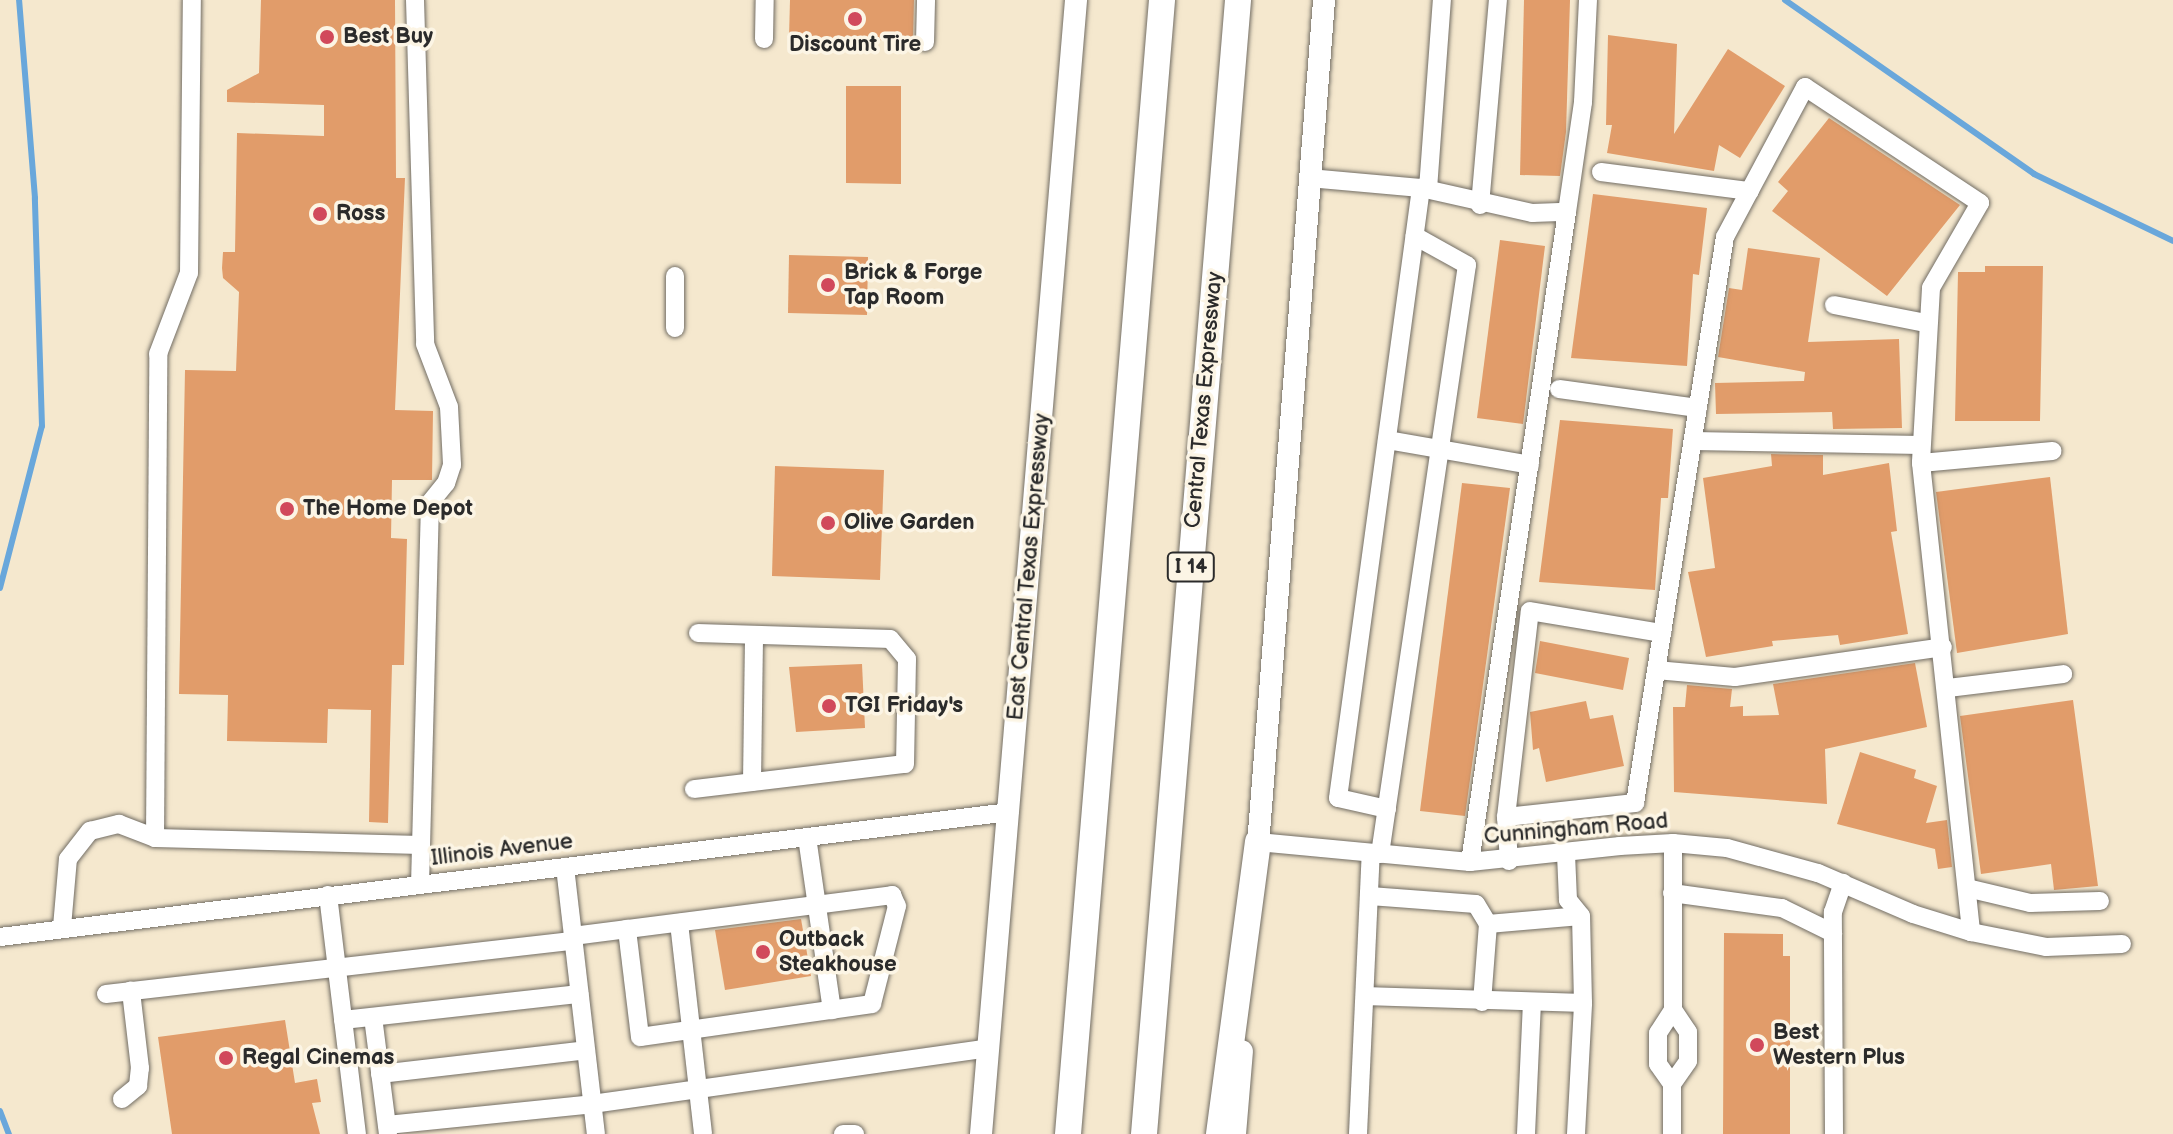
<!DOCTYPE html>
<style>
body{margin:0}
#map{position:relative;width:2173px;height:1134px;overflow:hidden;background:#f5e8ce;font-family:"Balsamiq Sans",sans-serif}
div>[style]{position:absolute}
.stream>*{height:6px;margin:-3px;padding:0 3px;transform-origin:3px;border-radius:3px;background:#69a7db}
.building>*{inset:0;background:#e19c6a}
.roads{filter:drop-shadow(0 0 2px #726d64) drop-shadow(0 0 2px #726d64)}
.minor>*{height:18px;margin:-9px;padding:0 9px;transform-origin:9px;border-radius:9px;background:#fff}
.major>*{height:22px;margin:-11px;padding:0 11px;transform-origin:11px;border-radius:11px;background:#fff}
.highway>*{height:26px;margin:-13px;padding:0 13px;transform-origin:13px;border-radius:13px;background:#fff}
.dots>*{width:22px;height:22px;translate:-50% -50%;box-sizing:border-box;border:4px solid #fcf5e5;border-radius:50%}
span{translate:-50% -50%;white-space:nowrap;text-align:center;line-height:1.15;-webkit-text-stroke:7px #fcf5e5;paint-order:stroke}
.shield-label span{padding:2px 6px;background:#fcf5e5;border:2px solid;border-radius:6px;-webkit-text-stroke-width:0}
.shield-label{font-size:20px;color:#2b2b2b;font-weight:700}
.poi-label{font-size:22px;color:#2b2b2b;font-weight:700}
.left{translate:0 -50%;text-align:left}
.street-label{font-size:22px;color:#2b2b2b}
</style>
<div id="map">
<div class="stream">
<i style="left:1785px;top:0;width:304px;rotate:34.9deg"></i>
<i style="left:2034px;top:174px;width:154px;rotate:25.7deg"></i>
<i style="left:0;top:588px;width:167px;rotate:-75.5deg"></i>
<i style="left:42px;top:426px;width:228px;rotate:-91.8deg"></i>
<i style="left:35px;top:198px;width:199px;rotate:-94.6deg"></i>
<i style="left:0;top:1111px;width:25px;rotate:69deg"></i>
</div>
<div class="building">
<i style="clip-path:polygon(261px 0,395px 0,396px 178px,405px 178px,395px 410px,433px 411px,432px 480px,392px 480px,391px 538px,407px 539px,404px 665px,392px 665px,388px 823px,369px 822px,371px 710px,328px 709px,327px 743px,227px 741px,228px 695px,179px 694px,185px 370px,236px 371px,239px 292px,223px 278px,222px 268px,223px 252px,235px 252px,237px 133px,324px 136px,324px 105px,227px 102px,227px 90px,259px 73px)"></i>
<i style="clip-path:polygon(790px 0,914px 0,913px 41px,789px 38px)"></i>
<i style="clip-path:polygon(1524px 0,1570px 0,1566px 132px,1560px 176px,1520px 175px)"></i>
<i style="clip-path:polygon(1608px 35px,1677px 44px,1674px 134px,1728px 49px,1785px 86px,1740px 158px,1719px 145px,1714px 171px,1607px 153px,1612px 125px,1606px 125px)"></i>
<i style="clip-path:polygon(846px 86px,901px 86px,901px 184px,846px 183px)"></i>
<i style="clip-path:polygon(1829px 118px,1960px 205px,1887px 296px,1772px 211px,1788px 191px,1778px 182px)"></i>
<i style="clip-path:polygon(1593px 194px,1707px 208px,1699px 275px,1693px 274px,1687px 366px,1571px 358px)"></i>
<i style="clip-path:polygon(1500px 240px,1545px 246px,1523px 424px,1477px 418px)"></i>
<i style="clip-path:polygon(1748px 248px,1820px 258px,1808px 342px,1899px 339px,1902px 428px,1833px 429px,1832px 412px,1716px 414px,1715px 383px,1804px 381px,1805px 372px,1718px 357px,1729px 288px,1742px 290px)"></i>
<i style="clip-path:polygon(789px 255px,868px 257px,867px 315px,788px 313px)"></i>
<i style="clip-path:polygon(1985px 266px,2043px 266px,2040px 421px,1955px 421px,1958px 272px,1985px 272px)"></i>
<i style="clip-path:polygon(1560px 420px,1673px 429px,1668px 498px,1661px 498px,1655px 590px,1539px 582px)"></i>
<i style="clip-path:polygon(1771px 454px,1823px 455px,1823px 475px,1889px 463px,1897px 531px,1891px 532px,1908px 634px,1840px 645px,1838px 635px,1772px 641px,1773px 646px,1706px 657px,1688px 572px,1715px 568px,1703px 478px,1772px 466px)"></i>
<i style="clip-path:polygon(775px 466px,884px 470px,880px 580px,772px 576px)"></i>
<i style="clip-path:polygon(2050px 477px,2068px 634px,1957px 653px,1936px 492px)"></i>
<i style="clip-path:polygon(1462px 483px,1510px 488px,1465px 816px,1420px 811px)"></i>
<i style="clip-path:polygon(1540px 641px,1629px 658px,1623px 690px,1535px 673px)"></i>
<i style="clip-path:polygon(1915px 663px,1927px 727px,1825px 749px,1827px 804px,1674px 792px,1673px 707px,1685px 707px,1687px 685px,1732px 689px,1730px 707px,1743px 706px,1743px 716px,1779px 715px,1773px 684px)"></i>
<i style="clip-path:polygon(862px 664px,865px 728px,796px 732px,789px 667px)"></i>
<i style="clip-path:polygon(2073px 700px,2098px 886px,2054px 890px,2051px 864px,1981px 874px,1960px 716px)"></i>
<i style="clip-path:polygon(1586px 701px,1590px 719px,1613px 715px,1624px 766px,1546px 782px,1539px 748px,1533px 750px,1530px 712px)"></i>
<i style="clip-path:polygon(1860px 752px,1916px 770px,1914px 778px,1937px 786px,1926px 823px,1947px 820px,1952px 867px,1938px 869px,1935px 849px,1837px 824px)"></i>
<i style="clip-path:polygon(801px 919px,811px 976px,725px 990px,715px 930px)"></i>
<i style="clip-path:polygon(1724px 933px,1783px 934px,1783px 956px,1790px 956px,1790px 1134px,1723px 1134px)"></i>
<i style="clip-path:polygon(285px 1020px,295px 1083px,317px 1079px,321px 1102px,312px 1103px,320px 1134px,172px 1134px,158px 1037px)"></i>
</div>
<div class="roads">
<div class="minor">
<i style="left:415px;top:0;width:344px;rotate:88.3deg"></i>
<i style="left:425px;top:344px;width:67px;rotate:69.1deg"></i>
<i style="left:449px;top:407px;width:58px;rotate:87deg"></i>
<i style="left:452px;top:465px;width:19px;rotate:108deg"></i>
<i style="left:446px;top:483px;width:26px;rotate:129deg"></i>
<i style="left:430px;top:503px;width:381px;rotate:91.5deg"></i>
<i style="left:764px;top:39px;width:39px;rotate:-89deg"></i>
<i style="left:925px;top:42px;width:42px;rotate:-88.6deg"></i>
<i style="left:1601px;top:172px;width:150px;rotate:7.3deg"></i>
<i style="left:1309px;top:178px;width:112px;rotate:5.1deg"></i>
<i style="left:1421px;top:188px;width:114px;rotate:12.7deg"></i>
<i style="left:1532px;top:213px;width:35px;rotate:-2deg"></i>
<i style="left:1428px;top:189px;width:190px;rotate:-85.8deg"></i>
<i style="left:1480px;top:205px;width:206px;rotate:-85deg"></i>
<i style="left:1834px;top:305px;width:94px;rotate:11.1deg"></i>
<i style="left:675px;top:328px;width:52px;rotate:-90deg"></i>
<i style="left:1559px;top:389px;width:140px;rotate:7.8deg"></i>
<i style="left:1387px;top:440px;width:145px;rotate:9.9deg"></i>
<i style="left:1693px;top:441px;width:228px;rotate:1deg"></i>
<i style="left:1921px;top:463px;width:132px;rotate:-5.2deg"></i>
<i style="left:1656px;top:670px;width:79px;rotate:5.1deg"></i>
<i style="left:1735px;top:677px;width:210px;rotate:-8.2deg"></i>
<i style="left:1948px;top:688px;width:116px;rotate:-6.9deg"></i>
<i style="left:752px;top:782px;width:147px;rotate:-89.2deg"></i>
<i style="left:694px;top:789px;width:212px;rotate:-6.8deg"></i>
<i style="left:905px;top:764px;width:105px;rotate:-88.9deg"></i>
<i style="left:907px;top:659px;width:26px;rotate:-130deg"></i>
<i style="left:890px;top:639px;width:192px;rotate:-178.2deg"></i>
<i style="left:1387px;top:809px;width:50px;rotate:-167.3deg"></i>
<i style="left:1338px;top:798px;width:616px;rotate:-82.25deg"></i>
<i style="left:1506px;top:817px;width:130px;rotate:-6.2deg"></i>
<i style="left:1635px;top:803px;width:573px;rotate:-80.97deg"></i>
<i style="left:1725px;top:237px;width:170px;rotate:-61.9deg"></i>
<i style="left:1805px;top:87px;width:210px;rotate:33.5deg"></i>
<i style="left:1980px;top:203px;width:98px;rotate:120deg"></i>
<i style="left:1931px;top:288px;width:175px;rotate:93.3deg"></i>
<i style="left:1921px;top:463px;width:472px;rotate:83.9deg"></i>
<i style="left:807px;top:837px;width:175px;rotate:81.8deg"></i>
<i style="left:155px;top:838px;width:484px;rotate:-89.6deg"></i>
<i style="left:158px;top:354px;width:87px;rotate:-69.1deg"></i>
<i style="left:189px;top:273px;width:273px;rotate:-89.4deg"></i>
<i style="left:1258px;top:842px;width:213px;rotate:5.4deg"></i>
<i style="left:1470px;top:862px;width:151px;rotate:-6.1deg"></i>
<i style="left:1620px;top:846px;width:53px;rotate:-3.2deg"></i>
<i style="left:1673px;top:843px;width:54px;rotate:5.3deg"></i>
<i style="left:1727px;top:848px;width:94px;rotate:15.4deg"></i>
<i style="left:1818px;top:873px;width:103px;rotate:23.3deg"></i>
<i style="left:1913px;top:914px;width:61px;rotate:17.2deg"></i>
<i style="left:1971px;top:932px;width:76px;rotate:11.3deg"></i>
<i style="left:2046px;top:947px;width:76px;rotate:-2.3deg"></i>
<i style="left:1673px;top:843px;width:167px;rotate:90deg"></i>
<i style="left:1380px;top:854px;width:595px;rotate:-81.6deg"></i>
<i style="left:1467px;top:265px;width:60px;rotate:-150.9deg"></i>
<i style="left:1509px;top:861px;width:44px;rotate:-93.9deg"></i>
<i style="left:1506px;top:817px;width:207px;rotate:-83.4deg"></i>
<i style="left:1530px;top:611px;width:134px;rotate:9.5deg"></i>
<i style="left:1470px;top:862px;width:657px;rotate:-81.51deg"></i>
<i style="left:1567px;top:212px;width:111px;rotate:-81.7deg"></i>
<i style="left:1583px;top:102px;width:102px;rotate:-87.2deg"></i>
<i style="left:565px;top:867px;width:269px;rotate:83.4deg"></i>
<i style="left:1967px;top:888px;width:65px;rotate:13.4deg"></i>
<i style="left:2030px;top:903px;width:70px;rotate:-1.6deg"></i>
<i style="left:1672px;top:893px;width:111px;rotate:7.8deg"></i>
<i style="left:1782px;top:908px;width:57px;rotate:26.1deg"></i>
<i style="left:328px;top:895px;width:241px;rotate:83.1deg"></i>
<i style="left:1370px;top:896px;width:106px;rotate:4.3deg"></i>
<i style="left:1476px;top:904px;width:23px;rotate:59deg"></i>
<i style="left:679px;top:923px;width:212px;rotate:83.5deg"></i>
<i style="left:62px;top:927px;width:68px;rotate:-85deg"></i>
<i style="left:68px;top:859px;width:36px;rotate:-52deg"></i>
<i style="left:90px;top:831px;width:30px;rotate:-14deg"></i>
<i style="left:119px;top:824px;width:39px;rotate:21deg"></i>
<i style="left:155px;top:838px;width:266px;rotate:1.5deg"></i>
<i style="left:573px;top:936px;width:322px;rotate:-7.3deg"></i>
<i style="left:892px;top:895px;width:12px;rotate:66deg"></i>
<i style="left:897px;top:906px;width:101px;rotate:104.3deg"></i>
<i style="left:872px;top:1004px;width:234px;rotate:171.9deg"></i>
<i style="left:640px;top:1037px;width:109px;rotate:-96.9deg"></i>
<i style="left:0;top:937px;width:1017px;rotate:-7.06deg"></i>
<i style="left:106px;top:994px;width:471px;rotate:-6.5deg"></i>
<i style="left:1365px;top:996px;width:218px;rotate:1.8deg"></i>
<i style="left:1583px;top:1003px;width:87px;rotate:-91.3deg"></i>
<i style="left:1581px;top:916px;width:21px;rotate:-129deg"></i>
<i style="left:1568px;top:900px;width:46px;rotate:-92.5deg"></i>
<i style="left:1482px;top:1002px;width:78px;rotate:-85.6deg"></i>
<i style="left:1488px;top:924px;width:93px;rotate:-4.9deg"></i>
<i style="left:373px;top:1017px;width:118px;rotate:82.7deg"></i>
<i style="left:343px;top:1020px;width:238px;rotate:-6.3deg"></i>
<i style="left:380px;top:1074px;width:207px;rotate:-6.6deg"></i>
<i style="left:1672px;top:1084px;width:28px;rotate:-55deg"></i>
<i style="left:1688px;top:1061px;width:29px;rotate:-90deg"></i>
<i style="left:1688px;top:1032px;width:27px;rotate:-124deg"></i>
<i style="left:1673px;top:1010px;width:27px;rotate:123deg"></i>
<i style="left:1658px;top:1033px;width:31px;rotate:90deg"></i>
<i style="left:1658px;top:1064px;width:24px;rotate:55deg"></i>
<i style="left:1672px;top:1084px;width:50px;rotate:90deg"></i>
<i style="left:122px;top:1099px;width:21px;rotate:-39deg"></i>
<i style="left:138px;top:1086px;width:18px;rotate:-84deg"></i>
<i style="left:140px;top:1068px;width:78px;rotate:-96.7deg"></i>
<i style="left:387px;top:1125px;width:206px;rotate:-5.8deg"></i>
<i style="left:592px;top:1104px;width:401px;rotate:-8deg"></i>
<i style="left:843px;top:1134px;width:12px"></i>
<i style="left:1358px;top:1134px;width:281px;rotate:-87.4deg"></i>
<i style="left:1526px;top:1134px;width:130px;rotate:-87.4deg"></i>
<i style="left:1576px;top:1134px;width:131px;rotate:-86.9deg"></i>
<i style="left:1834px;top:1134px;width:222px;rotate:-90.3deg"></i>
<i style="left:1833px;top:912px;width:31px;rotate:-71deg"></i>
</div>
<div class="major">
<i style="left:1257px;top:858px;width:861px;rotate:-85.53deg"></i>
<i style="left:981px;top:1134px;width:1138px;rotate:-85.21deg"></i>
<i style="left:1235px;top:1134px;width:83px;rotate:-85.2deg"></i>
</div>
<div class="highway">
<i style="left:1068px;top:1134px;width:1138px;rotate:-85.26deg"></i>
<i style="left:1144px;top:1134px;width:1138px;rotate:-85.26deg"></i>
<i style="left:1219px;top:1134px;width:295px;rotate:-82.4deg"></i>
</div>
</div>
<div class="dots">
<i style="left:855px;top:19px;background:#d1495b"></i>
<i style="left:327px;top:37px;background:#d1495b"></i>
<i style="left:320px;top:214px;background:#d1495b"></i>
<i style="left:828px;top:285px;background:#d1495b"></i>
<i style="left:287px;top:509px;background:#d1495b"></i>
<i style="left:828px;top:523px;background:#d1495b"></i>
<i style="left:829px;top:706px;background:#d1495b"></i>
<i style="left:763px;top:952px;background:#d1495b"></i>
<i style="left:1757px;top:1045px;background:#d1495b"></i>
<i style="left:226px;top:1058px;background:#d1495b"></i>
</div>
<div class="shield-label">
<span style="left:1191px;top:567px">I 14</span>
</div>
<div class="poi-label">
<span class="left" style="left:343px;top:37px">Best Buy</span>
<span style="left:855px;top:45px">Discount Tire</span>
<span class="left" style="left:336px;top:214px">Ross</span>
<span class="left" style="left:844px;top:285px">Brick &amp; Forge<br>Tap Room</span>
<span class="left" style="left:303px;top:509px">The Home Depot</span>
<span class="left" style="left:844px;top:523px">Olive Garden</span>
<span class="left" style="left:845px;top:706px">TGI Friday's</span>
<span class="left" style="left:779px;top:952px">Outback<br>Steakhouse</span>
<span class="left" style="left:1773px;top:1045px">Best<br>Western Plus</span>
<span class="left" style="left:242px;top:1058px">Regal Cinemas</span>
</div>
<div class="street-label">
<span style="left:1204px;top:400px;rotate:-85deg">Central Texas Expressway</span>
<span style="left:1029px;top:567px;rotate:-85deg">East Central Texas Expressway</span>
<span style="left:1576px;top:829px;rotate:-5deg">Cunningham Road</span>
<span style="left:502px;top:850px;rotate:-7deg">Illinois Avenue</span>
</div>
</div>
